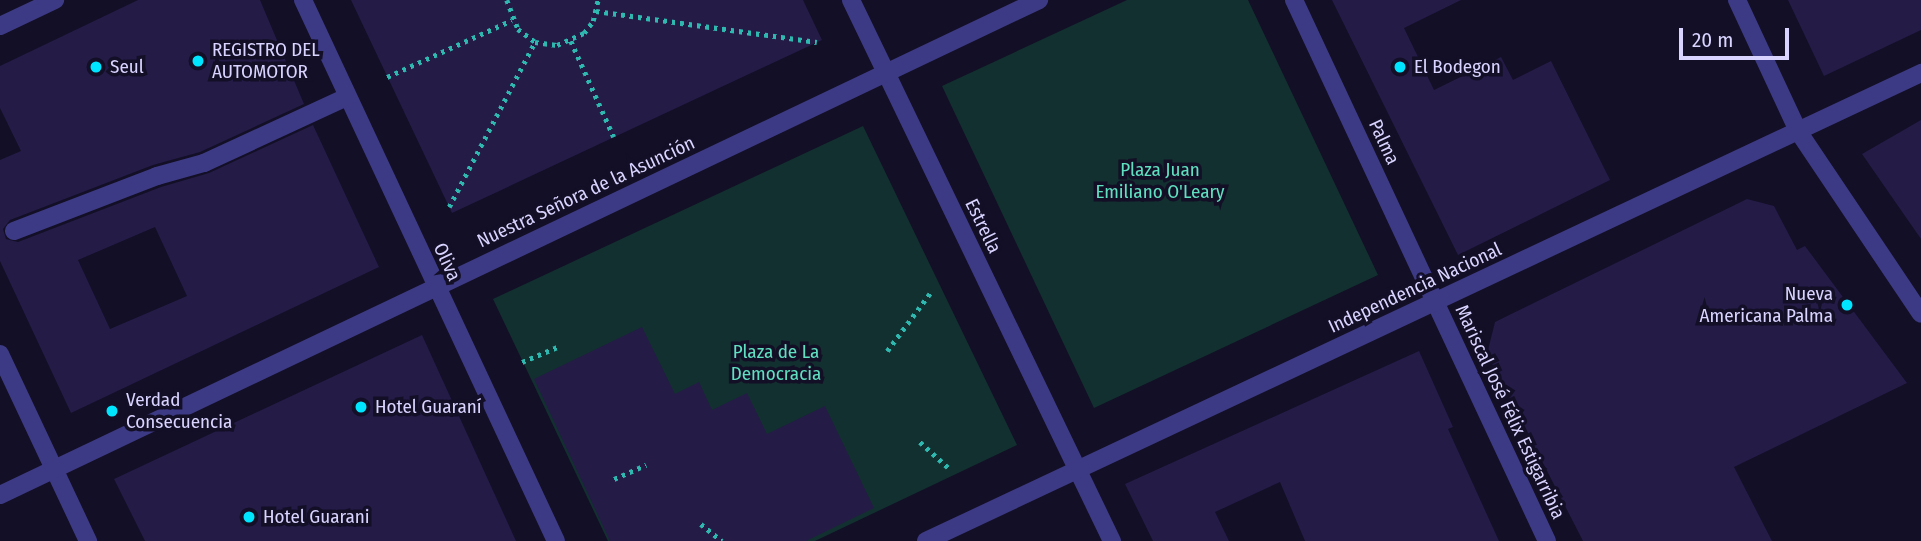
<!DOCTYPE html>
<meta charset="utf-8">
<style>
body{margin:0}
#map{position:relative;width:1921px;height:541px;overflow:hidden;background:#130f26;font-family:"Fira Sans Condensed",sans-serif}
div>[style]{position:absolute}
.green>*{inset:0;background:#12302f}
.building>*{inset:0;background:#241b47}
.path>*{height:4.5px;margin-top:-2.25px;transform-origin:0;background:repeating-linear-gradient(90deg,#2fb8b0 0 3.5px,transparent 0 8.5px)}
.minor>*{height:18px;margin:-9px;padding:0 9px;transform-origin:9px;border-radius:9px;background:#3d3a85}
.dots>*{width:19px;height:19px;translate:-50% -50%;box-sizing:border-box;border:4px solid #130f26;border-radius:50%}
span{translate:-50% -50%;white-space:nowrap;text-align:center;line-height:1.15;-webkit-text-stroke:7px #130f26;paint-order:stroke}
.poi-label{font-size:19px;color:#d9d4ff}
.left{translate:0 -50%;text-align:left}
.right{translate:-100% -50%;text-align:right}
.street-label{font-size:19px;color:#d9d4ff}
.park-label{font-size:19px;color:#5fe0c0}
.scale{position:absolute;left:1679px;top:28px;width:110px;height:32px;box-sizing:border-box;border:4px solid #d9d4ff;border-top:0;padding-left:9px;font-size:21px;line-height:24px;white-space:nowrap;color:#d9d4ff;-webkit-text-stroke:5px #130f26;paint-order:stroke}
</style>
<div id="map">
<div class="green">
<i style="clip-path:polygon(1127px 0,1248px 0,1378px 275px,1094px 408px,942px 86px)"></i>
<i style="clip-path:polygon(863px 126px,1017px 445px,815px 541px,608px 541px,493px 299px)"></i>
</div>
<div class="building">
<i style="clip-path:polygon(evenodd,138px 0,260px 0,304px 104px,200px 152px,153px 165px,10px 220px,3px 229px,6px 239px,18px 242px,161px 187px,209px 173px,313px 125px,379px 267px,71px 413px,0 261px,0 160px,21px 151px,0 108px,0 66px,138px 0,155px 227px,187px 296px,110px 329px,78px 260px,155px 227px)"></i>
<i style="clip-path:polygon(351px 0,803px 0,822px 40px,452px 213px)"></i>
<i style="clip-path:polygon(1332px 0,1461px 0,1404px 28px,1434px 90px,1501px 57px,1513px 80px,1551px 61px,1610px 180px,1458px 255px)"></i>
<i style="clip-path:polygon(1788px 0,1921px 0,1921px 30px,1824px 76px)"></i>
<i style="clip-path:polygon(1921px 120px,1921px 239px,1862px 154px)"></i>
<i style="clip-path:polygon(1747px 199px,1774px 206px,1797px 250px,1805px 246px,1907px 383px,1734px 467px,1772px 541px,1583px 541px,1487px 354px,1495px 322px)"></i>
<i style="clip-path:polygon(642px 327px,675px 394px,699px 382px,712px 410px,747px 393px,767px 434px,825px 406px,874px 508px,806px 541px,610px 541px,534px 379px)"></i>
<i style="clip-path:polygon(422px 335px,516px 541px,145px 541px,114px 479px)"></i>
<i style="clip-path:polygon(1419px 351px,1453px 427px,1448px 429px,1499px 541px,1305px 541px,1280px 482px,1215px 512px,1229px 541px,1153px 541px,1125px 484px)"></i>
</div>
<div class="path">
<i style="left:507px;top:0;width:31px;rotate:69deg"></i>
<i style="left:518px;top:29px;width:21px;rotate:37deg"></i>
<i style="left:535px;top:42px;width:22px;rotate:8deg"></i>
<i style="left:557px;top:45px;width:30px;rotate:-24deg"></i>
<i style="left:584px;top:33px;width:15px;rotate:-53deg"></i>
<i style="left:593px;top:21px;width:22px;rotate:-77deg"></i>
<i style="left:596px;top:11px;width:223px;rotate:8deg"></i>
<i style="left:571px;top:41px;width:105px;rotate:65.9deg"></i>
<i style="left:387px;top:77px;width:137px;rotate:-24.5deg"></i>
<i style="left:449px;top:207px;width:186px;rotate:-62.5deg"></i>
<i style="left:887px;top:351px;width:74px;rotate:-53.3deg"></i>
<i style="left:522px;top:362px;width:38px;rotate:-23deg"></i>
<i style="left:920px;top:442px;width:42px;rotate:42.1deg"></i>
<i style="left:614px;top:479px;width:35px;rotate:-24deg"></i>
<i style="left:701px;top:524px;width:27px;rotate:39deg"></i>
</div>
<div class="minor">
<i style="left:303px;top:0;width:597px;rotate:64.94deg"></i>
<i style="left:851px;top:0;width:601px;rotate:64.25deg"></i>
<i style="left:1294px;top:0;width:597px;rotate:64.94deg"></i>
<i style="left:1737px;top:0;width:145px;rotate:65deg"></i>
<i style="left:1798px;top:131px;width:220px;rotate:56.1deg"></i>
<i style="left:0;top:26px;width:61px;rotate:-25.3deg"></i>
<i style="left:14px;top:231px;width:153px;rotate:-21deg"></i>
<i style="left:157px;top:176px;width:49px;rotate:-15.5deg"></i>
<i style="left:204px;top:163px;width:157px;rotate:-24.8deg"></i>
<i style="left:0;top:354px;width:207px;rotate:64.8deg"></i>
<i style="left:0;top:495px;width:1151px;rotate:-25.47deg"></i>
<i style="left:926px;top:541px;width:1100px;rotate:-25.19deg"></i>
</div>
<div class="dots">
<i style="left:198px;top:61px;background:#00e5ff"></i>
<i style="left:96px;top:67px;background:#00e5ff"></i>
<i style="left:1400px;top:67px;background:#00e5ff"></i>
<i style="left:1847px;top:305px;background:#00e5ff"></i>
<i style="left:361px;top:407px;background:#00e5ff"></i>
<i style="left:112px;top:411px;background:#00e5ff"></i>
<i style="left:249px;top:517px;background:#00e5ff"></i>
</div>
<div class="poi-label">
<span class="left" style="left:212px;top:61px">REGISTRO DEL<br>AUTOMOTOR</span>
<span class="left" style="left:110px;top:67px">Seul</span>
<span class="left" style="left:1414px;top:67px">El Bodegon</span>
<span class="right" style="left:1833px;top:305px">Nueva<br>Americana Palma</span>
<span class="left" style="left:126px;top:411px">Verdad<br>Consecuencia</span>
<span class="left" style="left:375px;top:407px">Hotel Guaraní</span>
<span class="left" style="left:263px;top:517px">Hotel Guarani</span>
</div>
<div class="street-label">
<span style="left:1384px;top:142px;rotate:65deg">Palma</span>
<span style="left:586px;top:192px;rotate:-25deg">Nuestra Señora de la Asunción</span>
<span style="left:983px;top:226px;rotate:64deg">Estrella</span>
<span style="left:447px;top:262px;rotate:65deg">Oliva</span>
<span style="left:1415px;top:288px;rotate:-25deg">Independencia Nacional</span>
<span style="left:1510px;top:412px;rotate:65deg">Mariscal José Félix Estigarribia</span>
</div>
<div class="park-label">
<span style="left:1160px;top:181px">Plaza Juan<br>Emiliano O'Leary</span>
<span style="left:776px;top:363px">Plaza de La<br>Democracia</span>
</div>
<div class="scale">20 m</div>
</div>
